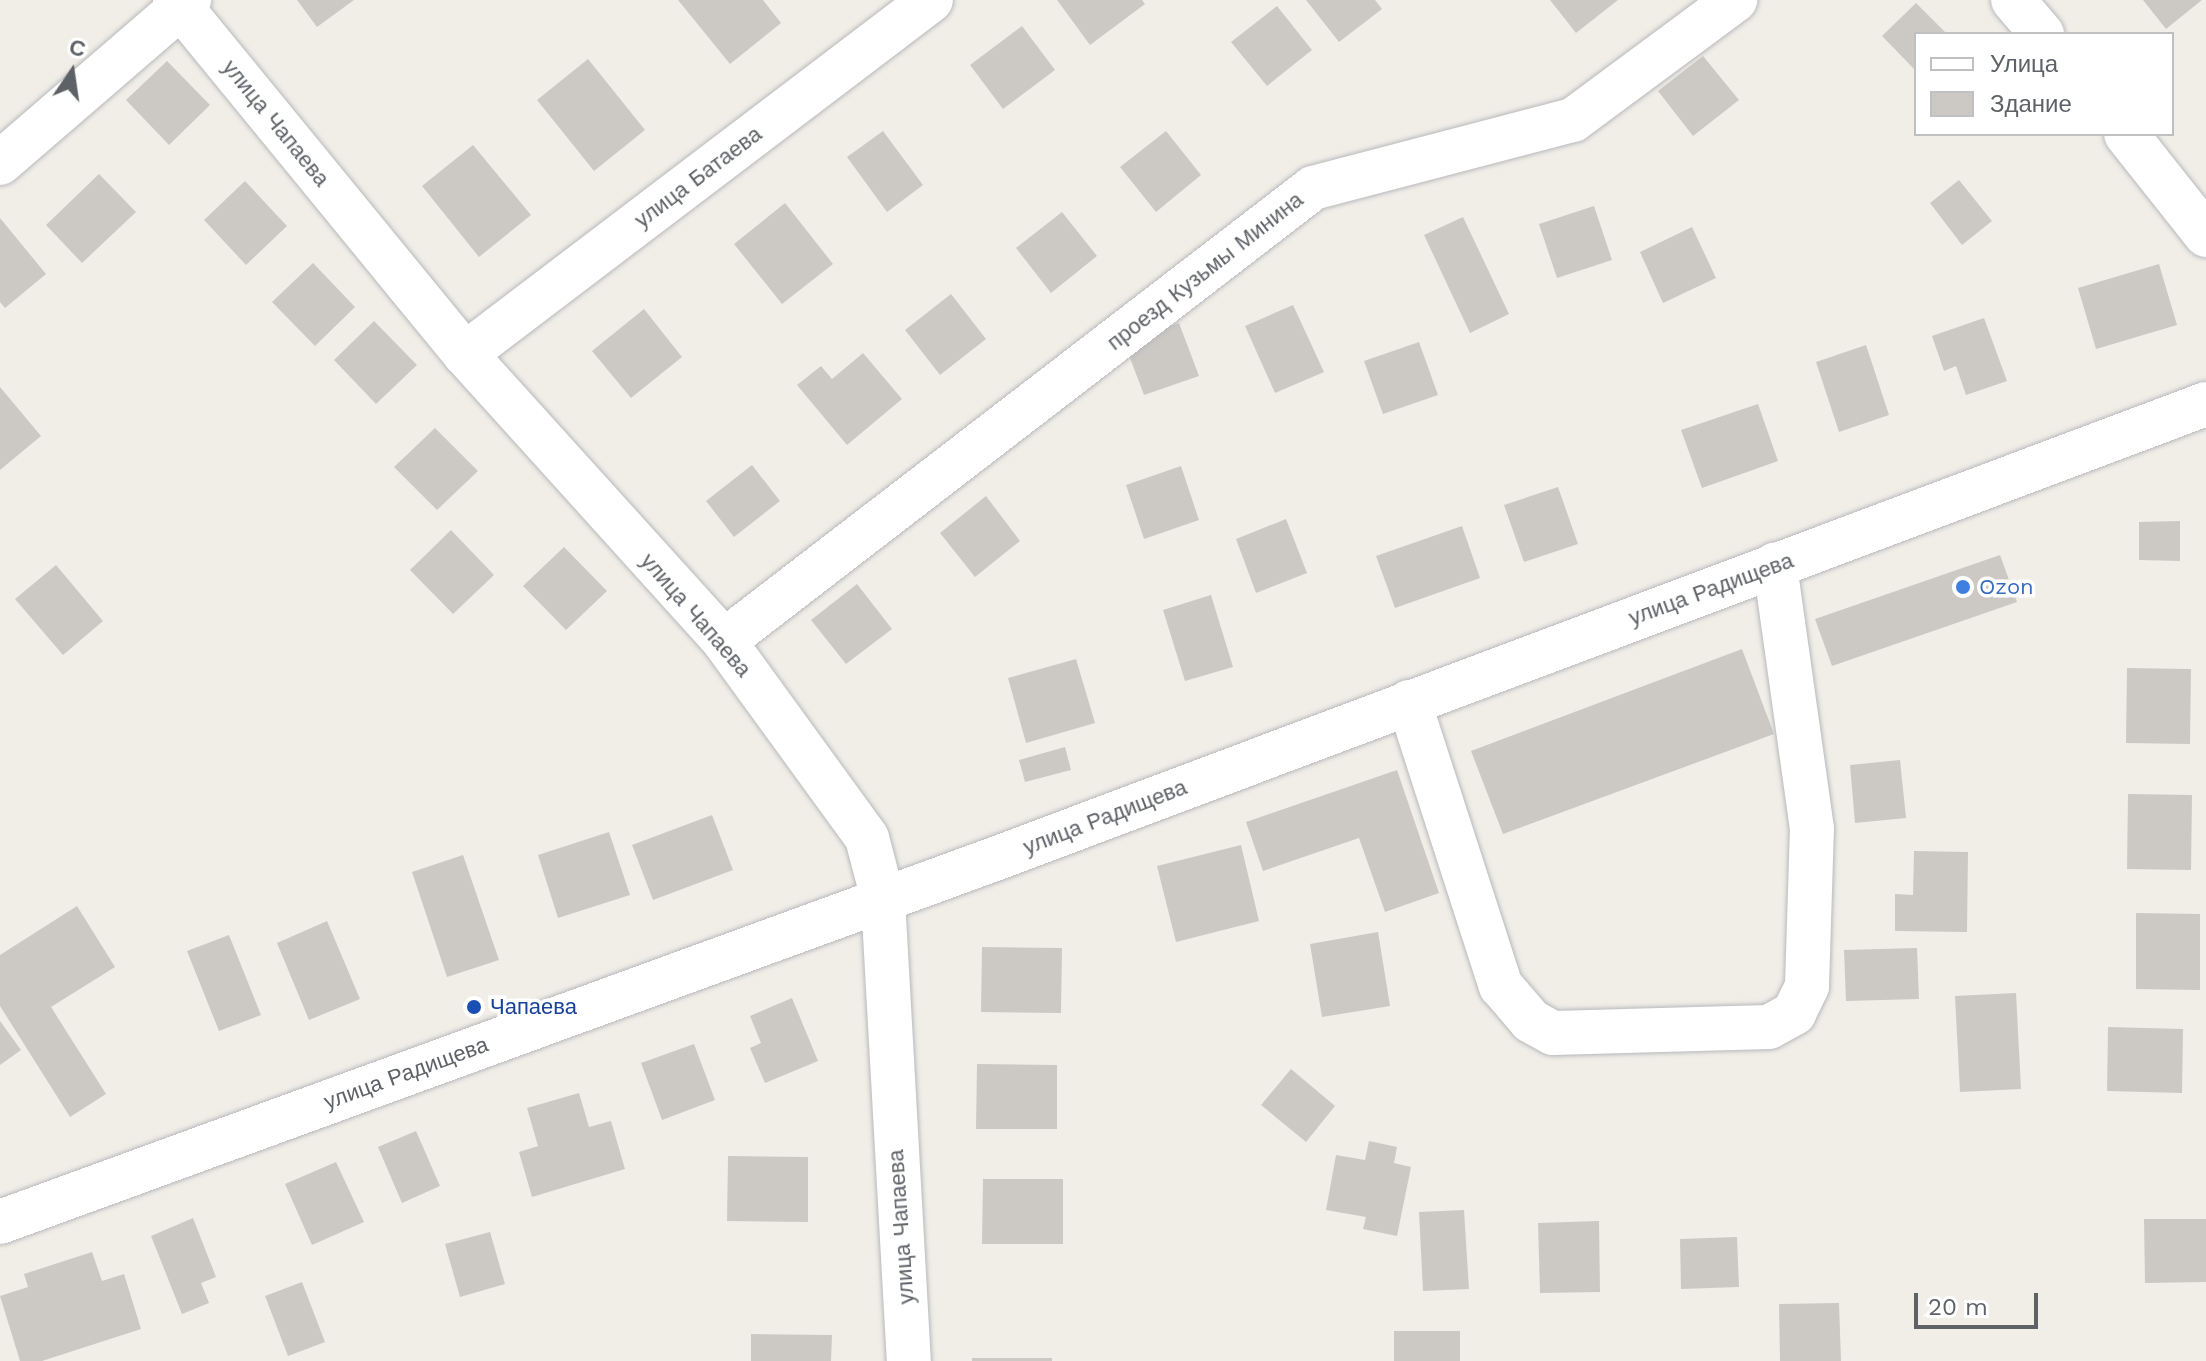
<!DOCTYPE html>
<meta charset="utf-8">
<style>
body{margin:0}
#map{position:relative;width:2206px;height:1361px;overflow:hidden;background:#f1eee7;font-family:"Work Sans",sans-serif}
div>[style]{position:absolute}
.building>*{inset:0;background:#ccc9c4}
.roads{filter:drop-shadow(0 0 2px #b7b9bd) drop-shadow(0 0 2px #b7b9bd)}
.street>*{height:44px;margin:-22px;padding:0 22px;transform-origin:22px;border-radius:22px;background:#fff}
.secondary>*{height:44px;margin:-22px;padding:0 22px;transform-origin:22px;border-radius:22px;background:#fff}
.dots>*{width:22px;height:22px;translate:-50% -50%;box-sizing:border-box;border:4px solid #fff;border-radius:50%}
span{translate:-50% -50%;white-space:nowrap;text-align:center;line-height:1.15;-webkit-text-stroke:7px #fff;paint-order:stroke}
.street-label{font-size:22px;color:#5e6267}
.shop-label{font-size:22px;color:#366cbe}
.left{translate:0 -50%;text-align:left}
.transit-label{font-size:22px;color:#164399}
.legend{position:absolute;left:1914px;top:32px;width:260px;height:104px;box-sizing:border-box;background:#fff;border:2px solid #bfc0c2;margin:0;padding:10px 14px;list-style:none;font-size:24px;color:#5e6267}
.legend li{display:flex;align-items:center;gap:16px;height:40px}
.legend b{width:40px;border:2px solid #bfc0c2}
.north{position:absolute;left:32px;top:32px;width:80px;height:80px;-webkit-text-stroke:6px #fff;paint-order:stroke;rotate:13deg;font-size:22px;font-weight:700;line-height:32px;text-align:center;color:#5e6267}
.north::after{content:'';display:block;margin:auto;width:28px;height:36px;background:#5e6267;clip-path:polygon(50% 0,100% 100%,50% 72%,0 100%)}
.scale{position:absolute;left:1914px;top:1293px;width:124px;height:36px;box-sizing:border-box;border:4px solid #5e6267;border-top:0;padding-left:10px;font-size:24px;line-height:28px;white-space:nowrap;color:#5e6267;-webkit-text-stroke:6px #fff;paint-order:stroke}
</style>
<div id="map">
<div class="building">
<i style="clip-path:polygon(297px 0,354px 0,317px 27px)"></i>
<i style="clip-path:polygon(678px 0,763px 0,781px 23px,730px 64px)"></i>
<i style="clip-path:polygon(1057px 0,1142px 0,1145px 4px,1090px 45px)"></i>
<i style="clip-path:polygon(1306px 0,1375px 0,1382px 9px,1339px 42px)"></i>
<i style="clip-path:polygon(1550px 0,1618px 0,1576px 33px)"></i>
<i style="clip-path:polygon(2143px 0,2202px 0,2166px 29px)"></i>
<i style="clip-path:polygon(1916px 3px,1947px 34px,1916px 34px,1916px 71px,1882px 36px)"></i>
<i style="clip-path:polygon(1277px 6px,1312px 50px,1267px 86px,1231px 42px)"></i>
<i style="clip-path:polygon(1022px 26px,1055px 70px,1003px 109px,970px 65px)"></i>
<i style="clip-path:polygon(1703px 56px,1739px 100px,1693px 136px,1658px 91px)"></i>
<i style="clip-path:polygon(588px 59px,645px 130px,594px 171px,537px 100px)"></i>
<i style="clip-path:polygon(167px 61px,210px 105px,169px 145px,126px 100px)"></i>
<i style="clip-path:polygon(883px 131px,923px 185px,887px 212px,847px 157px)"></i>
<i style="clip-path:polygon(1166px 131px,1201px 175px,1156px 212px,1120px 167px)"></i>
<i style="clip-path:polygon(473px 145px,531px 215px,479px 257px,422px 186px)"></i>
<i style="clip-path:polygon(99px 174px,136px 212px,82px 263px,46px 225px)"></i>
<i style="clip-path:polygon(1959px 180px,1992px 221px,1962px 245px,1930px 203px)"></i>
<i style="clip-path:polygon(245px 181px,287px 226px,246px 265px,204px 220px)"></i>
<i style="clip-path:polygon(785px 203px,833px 264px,782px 304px,734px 244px)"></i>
<i style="clip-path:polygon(1594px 206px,1612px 260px,1557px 278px,1539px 224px)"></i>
<i style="clip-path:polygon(1062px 212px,1097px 256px,1051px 293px,1016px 248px)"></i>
<i style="clip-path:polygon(1463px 217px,1509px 314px,1470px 333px,1424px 235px)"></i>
<i style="clip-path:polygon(0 218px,46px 274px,5px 308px,0 302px)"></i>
<i style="clip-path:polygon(1692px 227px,1716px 278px,1663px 303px,1640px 252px)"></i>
<i style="clip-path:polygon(313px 263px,355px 307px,315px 346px,272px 302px)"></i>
<i style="clip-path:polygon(2159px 264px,2177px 325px,2096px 349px,2078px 288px)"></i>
<i style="clip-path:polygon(951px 294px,986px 339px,940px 375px,905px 330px)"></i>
<i style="clip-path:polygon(1293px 305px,1324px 372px,1275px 393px,1245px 326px)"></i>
<i style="clip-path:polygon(644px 309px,682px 357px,631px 398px,592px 351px)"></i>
<i style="clip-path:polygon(1984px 318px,2007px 381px,1966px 395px,1956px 366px,1944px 371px,1932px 336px)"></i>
<i style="clip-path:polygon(374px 321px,417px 365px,376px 404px,334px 360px)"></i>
<i style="clip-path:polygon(1179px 323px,1199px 376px,1144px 395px,1124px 342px)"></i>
<i style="clip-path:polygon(1419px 342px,1438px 395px,1383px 414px,1364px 361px)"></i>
<i style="clip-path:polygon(1866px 345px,1889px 415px,1839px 432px,1816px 362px)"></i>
<i style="clip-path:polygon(863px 353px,902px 399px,847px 445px,797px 385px,821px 366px,832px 379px)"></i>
<i style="clip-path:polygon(0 387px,41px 436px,0 470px)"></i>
<i style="clip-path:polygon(1758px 404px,1778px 461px,1702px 488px,1681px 430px)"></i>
<i style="clip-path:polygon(435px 428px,478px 471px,437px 510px,394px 467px)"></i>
<i style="clip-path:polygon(752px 465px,780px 501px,734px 537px,706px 501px)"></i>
<i style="clip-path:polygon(1181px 466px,1199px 520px,1144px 539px,1126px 485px)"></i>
<i style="clip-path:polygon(1558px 487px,1578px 544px,1524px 562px,1504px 505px)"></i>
<i style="clip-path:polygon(986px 496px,1020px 541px,975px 577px,940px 533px)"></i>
<i style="clip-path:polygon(1286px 519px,1307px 573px,1256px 593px,1236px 539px)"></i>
<i style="clip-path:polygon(2180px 521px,2180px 561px,2139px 560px,2139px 522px)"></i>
<i style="clip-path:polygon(1462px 526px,1480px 578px,1395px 608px,1376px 556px)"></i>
<i style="clip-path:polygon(451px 530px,494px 575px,453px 614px,410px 570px)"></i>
<i style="clip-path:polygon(564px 547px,607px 591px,566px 630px,523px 586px)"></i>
<i style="clip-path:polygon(2000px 555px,2017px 602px,1832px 666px,1815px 619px)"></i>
<i style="clip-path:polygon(56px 565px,103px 621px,63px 655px,15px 599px)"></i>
<i style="clip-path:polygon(857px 584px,892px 629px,846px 664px,811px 620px)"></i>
<i style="clip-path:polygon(1211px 595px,1233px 667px,1185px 681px,1163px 610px)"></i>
<i style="clip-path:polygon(1742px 649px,1774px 734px,1503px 834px,1471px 751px)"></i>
<i style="clip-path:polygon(1076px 659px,1095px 723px,1026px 743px,1008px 678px)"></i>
<i style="clip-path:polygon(2127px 668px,2191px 669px,2190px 744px,2126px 743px)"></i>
<i style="clip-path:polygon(1065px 747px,1071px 770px,1025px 782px,1019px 760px)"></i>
<i style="clip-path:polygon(1900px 760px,1906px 818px,1855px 823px,1850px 765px)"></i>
<i style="clip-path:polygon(1397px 770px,1439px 893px,1385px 912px,1359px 838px,1263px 871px,1246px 822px)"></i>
<i style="clip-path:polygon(2128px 794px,2192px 795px,2191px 870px,2127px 869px)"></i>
<i style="clip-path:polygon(712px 815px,733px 870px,653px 900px,632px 845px)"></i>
<i style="clip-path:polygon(609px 832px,630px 895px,558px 918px,538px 855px)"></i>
<i style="clip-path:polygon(1241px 845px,1259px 921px,1176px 942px,1157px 866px)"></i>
<i style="clip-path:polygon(1914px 851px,1968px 852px,1967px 932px,1895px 931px,1895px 894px,1913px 895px)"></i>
<i style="clip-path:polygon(463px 855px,499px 960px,447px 977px,412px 872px)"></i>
<i style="clip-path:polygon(77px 906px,115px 967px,51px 1007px,106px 1094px,70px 1117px,0 1006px,0 955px)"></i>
<i style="clip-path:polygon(2136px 913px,2200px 914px,2200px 990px,2136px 989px)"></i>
<i style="clip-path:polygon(327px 921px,360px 999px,309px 1020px,277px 943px)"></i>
<i style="clip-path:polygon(1378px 932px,1390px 1006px,1322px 1017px,1310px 944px)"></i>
<i style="clip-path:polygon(229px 935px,261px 1015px,219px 1031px,187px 951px)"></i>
<i style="clip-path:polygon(982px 947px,1062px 948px,1061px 1013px,981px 1012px)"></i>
<i style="clip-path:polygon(1917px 948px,1919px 999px,1846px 1001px,1844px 950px)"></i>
<i style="clip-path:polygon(2016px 993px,2021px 1089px,1960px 1092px,1955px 996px)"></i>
<i style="clip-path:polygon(792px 998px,818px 1061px,765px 1083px,750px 1048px,761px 1043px,750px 1016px)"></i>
<i style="clip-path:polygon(0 1021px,21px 1050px,0 1065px)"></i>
<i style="clip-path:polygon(2108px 1027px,2183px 1029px,2182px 1093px,2107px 1091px)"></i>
<i style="clip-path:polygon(694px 1044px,715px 1100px,662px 1120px,641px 1063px)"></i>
<i style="clip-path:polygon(977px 1064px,1057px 1065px,1057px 1129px,976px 1129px)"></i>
<i style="clip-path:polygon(1291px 1069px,1335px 1106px,1306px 1142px,1261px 1105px)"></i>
<i style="clip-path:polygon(579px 1093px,589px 1127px,611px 1121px,625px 1169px,532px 1197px,519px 1152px,538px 1146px,527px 1108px)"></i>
<i style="clip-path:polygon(416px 1131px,440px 1186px,402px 1203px,378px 1147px)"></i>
<i style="clip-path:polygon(1369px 1141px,1397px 1147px,1394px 1163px,1411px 1167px,1397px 1236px,1363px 1229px,1366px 1217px,1326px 1210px,1336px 1155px,1365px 1160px)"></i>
<i style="clip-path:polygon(728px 1156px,808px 1157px,808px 1222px,727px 1221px)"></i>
<i style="clip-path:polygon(336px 1162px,364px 1222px,312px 1245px,285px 1184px)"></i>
<i style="clip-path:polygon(983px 1179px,1063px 1179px,1063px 1244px,982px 1244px)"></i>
<i style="clip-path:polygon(1464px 1210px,1469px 1289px,1423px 1291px,1419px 1212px)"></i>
<i style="clip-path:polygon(193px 1218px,216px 1277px,201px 1283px,209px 1303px,182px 1314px,151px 1236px)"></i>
<i style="clip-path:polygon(2144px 1219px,2206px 1219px,2206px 1282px,2145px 1283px)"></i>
<i style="clip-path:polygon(1599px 1221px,1600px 1292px,1540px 1293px,1538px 1223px)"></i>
<i style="clip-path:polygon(490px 1232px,505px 1284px,460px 1297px,445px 1244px)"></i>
<i style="clip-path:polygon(1737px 1237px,1739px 1287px,1681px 1289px,1680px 1239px)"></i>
<i style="clip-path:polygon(92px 1252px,102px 1281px,124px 1274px,141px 1329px,42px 1361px,20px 1361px,0 1296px,28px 1287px,24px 1274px)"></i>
<i style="clip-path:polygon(302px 1282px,325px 1342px,288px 1356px,265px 1296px)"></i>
<i style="clip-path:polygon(1839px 1303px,1841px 1361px,1780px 1361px,1779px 1304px)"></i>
<i style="clip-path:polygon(1394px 1331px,1460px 1331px,1460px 1361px,1394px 1361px)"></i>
<i style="clip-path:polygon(751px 1334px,832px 1335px,831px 1361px,751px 1361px)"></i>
<i style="clip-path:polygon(972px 1358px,1052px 1358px,1052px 1361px,972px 1361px)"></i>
</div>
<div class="roads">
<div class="street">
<i style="left:2013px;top:0;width:45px;rotate:49.5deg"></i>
<i style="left:2126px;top:134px;width:129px;rotate:51.6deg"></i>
<i style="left:0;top:163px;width:250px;rotate:-40.8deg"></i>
<i style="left:465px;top:354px;width:585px;rotate:-37.22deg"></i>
<i style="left:724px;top:641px;width:743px;rotate:-37.56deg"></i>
<i style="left:1313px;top:188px;width:269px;rotate:-14.7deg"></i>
<i style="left:1573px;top:120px;width:202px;rotate:-36.5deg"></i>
<i style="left:1409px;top:702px;width:299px;rotate:72.1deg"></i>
<i style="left:1501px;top:986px;width:46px;rotate:49.4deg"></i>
<i style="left:1531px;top:1021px;width:25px;rotate:29deg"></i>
<i style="left:1553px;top:1033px;width:216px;rotate:-1.6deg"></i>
<i style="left:1769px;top:1027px;width:29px;rotate:-29deg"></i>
<i style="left:1794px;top:1013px;width:30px;rotate:-64deg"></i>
<i style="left:1807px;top:986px;width:157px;rotate:-88.2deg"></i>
<i style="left:1812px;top:829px;width:267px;rotate:-98deg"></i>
<i style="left:883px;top:899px;width:463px;rotate:86.8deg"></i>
</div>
<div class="secondary">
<i style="left:175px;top:0;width:458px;rotate:50.7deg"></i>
<i style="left:465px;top:354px;width:387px;rotate:47.9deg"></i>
<i style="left:724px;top:641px;width:243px;rotate:54deg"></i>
<i style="left:867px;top:838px;width:63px;rotate:75.3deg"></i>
<i style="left:0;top:1222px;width:1065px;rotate:-20.05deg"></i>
<i style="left:1000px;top:857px;width:1288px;rotate:-20.59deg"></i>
</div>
</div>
<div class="dots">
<i style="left:1963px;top:587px;background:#3f7fe0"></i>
<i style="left:474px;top:1007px;background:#1a4fb4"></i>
</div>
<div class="street-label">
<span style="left:276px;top:123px;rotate:51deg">улица Чапаева</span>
<span style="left:698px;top:177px;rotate:-37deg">улица Батаева</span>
<span style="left:1205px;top:271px;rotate:-38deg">проезд Кузьмы Минина</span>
<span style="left:1711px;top:589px;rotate:-20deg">улица Радищева</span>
<span style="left:696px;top:615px;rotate:49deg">улица Чапаева</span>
<span style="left:1105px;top:817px;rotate:-21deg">улица Радищева</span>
<span style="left:406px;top:1073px;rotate:-20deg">улица Радищева</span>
<span style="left:901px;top:1227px;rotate:-94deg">улица Чапаева</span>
</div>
<div class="shop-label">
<span class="left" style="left:1979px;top:587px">Ozon</span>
</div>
<div class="transit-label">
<span class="left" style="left:490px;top:1007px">Чапаева</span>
</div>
<ul class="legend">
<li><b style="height:10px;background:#fff"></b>Улица</li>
<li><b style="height:22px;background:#ccc9c4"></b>Здание</li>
</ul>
<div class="north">С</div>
<div class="scale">20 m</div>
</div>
